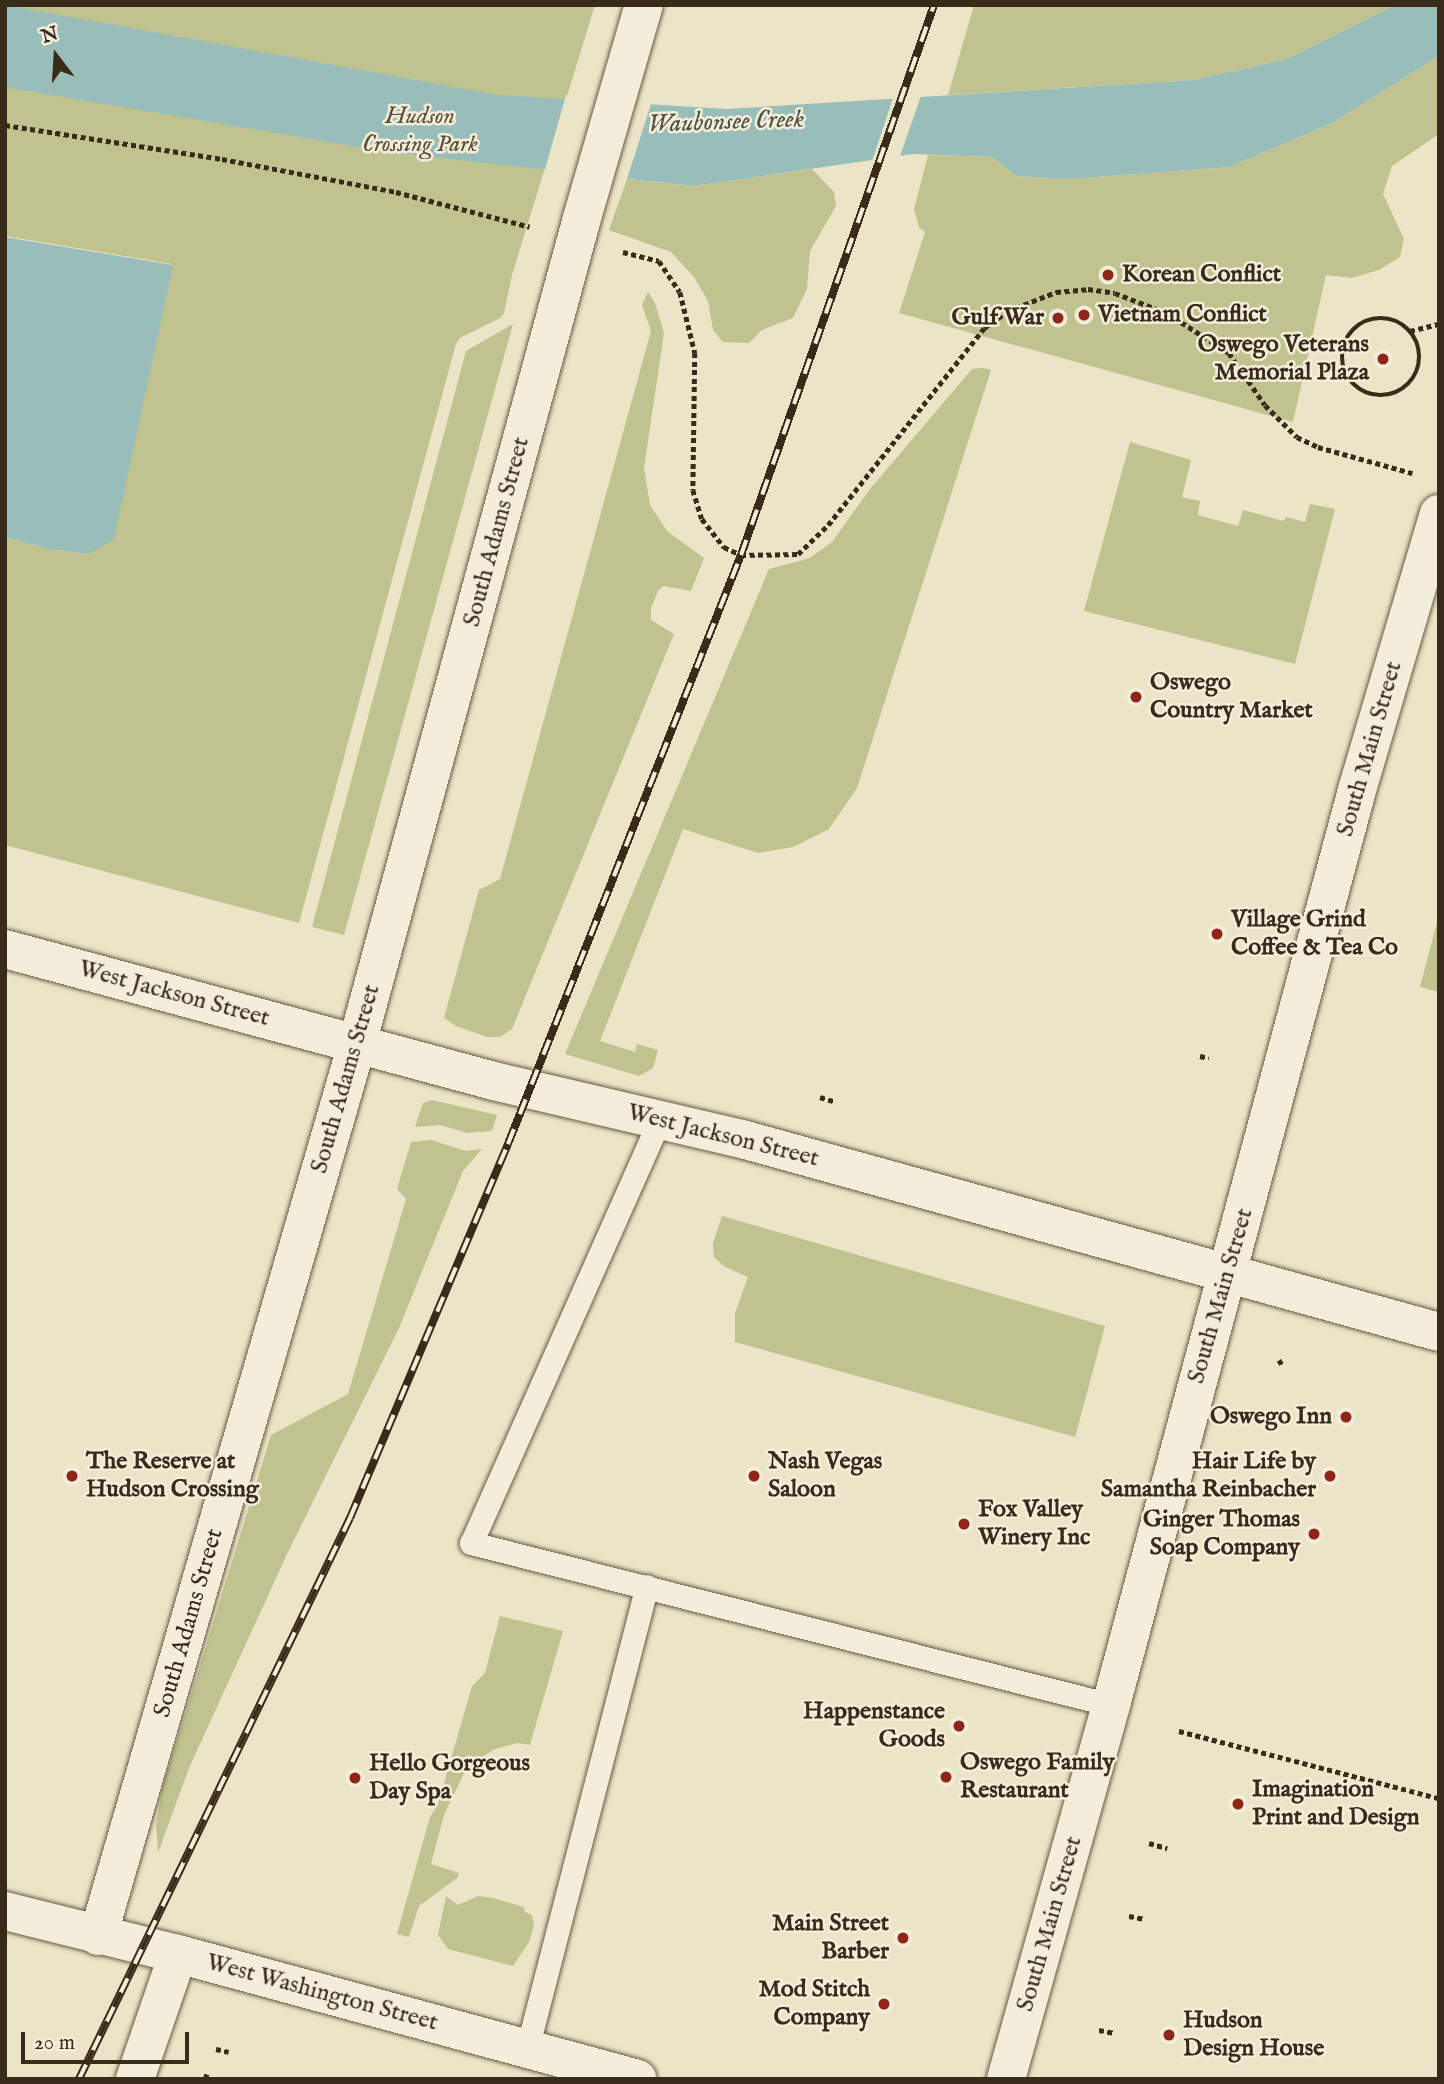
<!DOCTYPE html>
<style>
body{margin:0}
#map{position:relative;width:1444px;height:2084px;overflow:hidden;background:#ece4c6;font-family:"IM FELL English",serif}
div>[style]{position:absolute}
.green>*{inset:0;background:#c0c290}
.water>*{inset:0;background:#99beb9}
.pier>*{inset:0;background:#ece4c6}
.path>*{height:4.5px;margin-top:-2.25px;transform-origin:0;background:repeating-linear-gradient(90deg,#392b1a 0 5px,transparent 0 8.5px)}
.path>.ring{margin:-2.25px;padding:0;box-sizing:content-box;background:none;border:4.5px solid #392b1a;border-radius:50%}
.roads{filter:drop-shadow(0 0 2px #665945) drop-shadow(0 0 2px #665945)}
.lane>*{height:23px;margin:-11.5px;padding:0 11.5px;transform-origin:11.5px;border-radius:11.5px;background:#f3edda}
.street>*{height:38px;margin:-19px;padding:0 19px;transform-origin:19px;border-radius:19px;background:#f3edda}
.secondary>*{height:38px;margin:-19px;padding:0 19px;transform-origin:19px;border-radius:19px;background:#f3edda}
.rail>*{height:8px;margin-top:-4px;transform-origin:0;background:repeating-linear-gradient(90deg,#f3edda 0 16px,#392b1a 0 32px);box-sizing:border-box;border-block:2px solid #392b1a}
.dots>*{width:19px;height:19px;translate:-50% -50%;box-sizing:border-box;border:4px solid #f3edda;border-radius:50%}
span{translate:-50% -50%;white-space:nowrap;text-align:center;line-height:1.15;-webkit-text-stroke:5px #f3edda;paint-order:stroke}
.park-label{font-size:24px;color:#5b5138;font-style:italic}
.poi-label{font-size:24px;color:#392b1a;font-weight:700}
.left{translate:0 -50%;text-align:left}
.right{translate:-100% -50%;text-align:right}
.street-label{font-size:24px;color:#392b1a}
.water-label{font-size:26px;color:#515042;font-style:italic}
.frame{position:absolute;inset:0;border:7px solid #392b1a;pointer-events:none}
.north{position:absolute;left:21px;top:21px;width:70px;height:70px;-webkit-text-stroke:5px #f3edda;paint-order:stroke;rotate:343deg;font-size:19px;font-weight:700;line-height:28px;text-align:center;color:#392b1a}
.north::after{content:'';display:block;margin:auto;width:24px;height:32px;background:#392b1a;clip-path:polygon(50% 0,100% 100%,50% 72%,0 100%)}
.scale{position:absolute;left:21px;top:2032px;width:168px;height:32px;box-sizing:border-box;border:4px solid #392b1a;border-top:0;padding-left:9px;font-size:21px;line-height:24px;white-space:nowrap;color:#392b1a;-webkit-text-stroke:5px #f3edda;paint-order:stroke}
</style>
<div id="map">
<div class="green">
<i style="clip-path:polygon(5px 5px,595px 5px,512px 275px,504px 313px,500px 318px,460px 338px,456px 344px,299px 923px,5px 845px,5px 537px,49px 549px,89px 554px,172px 264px,5px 236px)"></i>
<i style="clip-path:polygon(974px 5px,1395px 5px,1287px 59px,1194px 80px,948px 95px)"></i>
<i style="clip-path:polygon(1439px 56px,1439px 134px,1392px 166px,1383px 194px,1404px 239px,1400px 257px,1379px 270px,1351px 278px,1326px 275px,1293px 422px,899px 313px,925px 232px,919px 227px,914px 209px,928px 155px,993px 157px,1016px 176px,1069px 179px,1230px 167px,1334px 122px)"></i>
<i style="clip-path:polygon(812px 169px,834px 192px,836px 206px,810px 251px,807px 289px,793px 318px,762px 330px,749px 343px,723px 342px,713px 330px,708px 301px,694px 277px,671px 252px,609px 230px,627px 179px,693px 186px)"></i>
<i style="clip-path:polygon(648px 292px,655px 303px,664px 333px,644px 468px,650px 505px,667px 531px,704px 558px,691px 591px,663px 586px,658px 591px,651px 608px,651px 620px,674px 634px,512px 1029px,500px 1037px,487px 1037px,456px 1026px,444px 1018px,479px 890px,500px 879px,651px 331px,642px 305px)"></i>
<i style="clip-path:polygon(513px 324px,344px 935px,312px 927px,466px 351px)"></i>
<i style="clip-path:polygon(982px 368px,991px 370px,857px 788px,829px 829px,793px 847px,758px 853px,683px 829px,600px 1041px,635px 1052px,637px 1044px,658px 1050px,653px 1068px,639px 1076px,565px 1054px,769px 569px,810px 558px,832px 542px,870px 489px,972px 369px)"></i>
<i style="clip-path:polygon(1130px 442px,1191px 460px,1182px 497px,1200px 501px,1198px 515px,1238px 526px,1243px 510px,1284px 521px,1286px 517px,1305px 522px,1310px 504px,1335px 509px,1295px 664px,1084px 611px)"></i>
<i style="clip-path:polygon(1439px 915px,1439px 992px,1420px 987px)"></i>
<i style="clip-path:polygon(432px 1100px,497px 1115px,492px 1131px,467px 1133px,440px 1125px,415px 1127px,423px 1103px)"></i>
<i style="clip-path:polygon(431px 1140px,466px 1151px,482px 1149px,463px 1171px,399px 1328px,288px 1552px,189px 1768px,158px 1853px,156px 1824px,162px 1789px,271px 1435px,348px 1394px,406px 1199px,397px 1189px,411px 1142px)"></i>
<i style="clip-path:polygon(722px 1216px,1105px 1326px,1075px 1437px,735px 1342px,735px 1313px,748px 1277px,725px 1267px,714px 1257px,713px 1243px)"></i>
<i style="clip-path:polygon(500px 1616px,563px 1631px,530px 1745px,517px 1743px,495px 1749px,468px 1765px,444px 1815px,431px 1864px,459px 1873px,457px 1878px,419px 1906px,409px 1937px,397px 1934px,430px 1817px,438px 1804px,472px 1686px,485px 1673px)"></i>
<i style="clip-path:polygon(446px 1896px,458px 1905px,478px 1896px,493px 1898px,524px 1907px,525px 1912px,532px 1915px,534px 1926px,529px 1942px,513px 1966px,448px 1949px,438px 1935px)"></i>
</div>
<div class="water">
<i style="clip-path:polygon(5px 5px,498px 95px,727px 109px,1194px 80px,1287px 59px,1395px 5px,1439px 5px,1439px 56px,1334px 122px,1230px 167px,1069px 179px,1016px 176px,993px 157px,913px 154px,693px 186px,387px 152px,5px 87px)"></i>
<i style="clip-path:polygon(5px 237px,173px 265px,114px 539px,89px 554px,49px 549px,5px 537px)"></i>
</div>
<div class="pier">
<i style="clip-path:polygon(922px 93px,899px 159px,871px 164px,894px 95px)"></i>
<i style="clip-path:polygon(566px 95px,652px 101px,626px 182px,544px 173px)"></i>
</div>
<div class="path">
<i style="left:5px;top:125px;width:220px;rotate:8.9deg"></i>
<i style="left:222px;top:159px;width:177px;rotate:10.7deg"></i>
<i style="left:396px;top:192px;width:138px;rotate:14.6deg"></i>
<i style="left:623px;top:252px;width:37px;rotate:14deg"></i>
<i style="left:659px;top:261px;width:37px;rotate:56deg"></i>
<i style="left:680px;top:292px;width:63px;rotate:76.2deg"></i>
<i style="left:695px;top:353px;width:137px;rotate:90.8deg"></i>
<i style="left:693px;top:490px;width:30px;rotate:73deg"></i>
<i style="left:702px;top:519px;width:36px;rotate:52deg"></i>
<i style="left:724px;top:547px;width:19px;rotate:25deg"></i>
<i style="left:741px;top:555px;width:57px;rotate:-1deg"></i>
<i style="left:798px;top:554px;width:42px;rotate:-44deg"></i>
<i style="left:828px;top:525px;width:251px;rotate:-51.6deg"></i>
<i style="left:984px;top:328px;width:29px;rotate:-35deg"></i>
<i style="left:1008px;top:311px;width:52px;rotate:-21.6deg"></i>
<i style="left:1056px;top:292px;width:32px;rotate:-5deg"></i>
<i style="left:1088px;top:289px;width:27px;rotate:8deg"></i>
<i style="left:1115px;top:293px;width:56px;rotate:21deg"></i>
<i style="left:1167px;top:313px;width:74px;rotate:32.8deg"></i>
<i style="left:1229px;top:353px;width:63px;rotate:55.3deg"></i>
<i style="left:1265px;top:405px;width:45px;rotate:45deg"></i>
<i style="left:1297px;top:437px;width:23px;rotate:25deg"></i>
<i style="left:1318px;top:447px;width:98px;rotate:15.5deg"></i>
<i class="ring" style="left:1342px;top:318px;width:73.5px;height:73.5px"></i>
<i style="left:1410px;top:331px;width:30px;rotate:-14deg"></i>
<i style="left:1200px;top:1056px;width:9px;rotate:13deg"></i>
<i style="left:820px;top:1097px;width:14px;rotate:17deg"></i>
<i style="left:1279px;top:1360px;width:7px;rotate:56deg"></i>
<i style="left:1230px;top:1545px;width:22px;rotate:13deg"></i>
<i style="left:1179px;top:1731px;width:268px;rotate:14.5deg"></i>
<i style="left:1149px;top:1843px;width:19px;rotate:16deg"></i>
<i style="left:1129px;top:1916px;width:16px;rotate:11deg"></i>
<i style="left:1099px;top:2030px;width:16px;rotate:11deg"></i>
<i style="left:216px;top:2049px;width:13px;rotate:13deg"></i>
<i style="left:205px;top:2079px;width:6px;rotate:-72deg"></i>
</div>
<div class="roads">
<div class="lane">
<i style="left:660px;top:1119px;width:464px;rotate:114deg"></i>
<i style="left:471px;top:1543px;width:660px;rotate:14.2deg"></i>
<i style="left:527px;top:2049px;width:478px;rotate:-75.5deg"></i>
</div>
<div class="street">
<i style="left:5px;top:949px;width:507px;rotate:15.11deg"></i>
<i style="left:494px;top:1081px;width:255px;rotate:13.2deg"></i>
<i style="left:742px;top:1139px;width:723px;rotate:15.48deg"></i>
<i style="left:98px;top:1936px;width:929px;rotate:-73.81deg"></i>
<i style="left:357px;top:1044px;width:856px;rotate:-74.76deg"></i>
<i style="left:582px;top:218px;width:222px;rotate:-73.8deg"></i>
<i style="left:135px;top:2079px;width:132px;rotate:-71deg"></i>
<i style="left:1006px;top:2079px;width:388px;rotate:-74.3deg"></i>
<i style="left:1111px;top:1705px;width:947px;rotate:-74.95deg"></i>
<i style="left:1357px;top:790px;width:288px;rotate:-73.5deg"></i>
</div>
<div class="secondary">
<i style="left:5px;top:1911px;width:178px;rotate:14deg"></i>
<i style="left:178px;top:1954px;width:476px;rotate:15.2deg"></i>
</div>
</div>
<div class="rail">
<i style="left:79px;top:2079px;width:623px;rotate:-64.22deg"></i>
<i style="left:350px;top:1518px;width:406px;rotate:-67.1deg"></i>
<i style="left:508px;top:1144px;width:633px;rotate:-68.42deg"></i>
<i style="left:741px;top:555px;width:583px;rotate:-70.66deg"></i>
</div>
<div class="dots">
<i style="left:1108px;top:275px;background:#8f2418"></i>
<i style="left:1084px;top:315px;background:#8f2418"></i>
<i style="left:1058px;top:318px;background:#8f2418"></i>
<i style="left:1383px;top:359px;background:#8f2418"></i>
<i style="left:1136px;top:697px;background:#8f2418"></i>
<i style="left:1217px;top:934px;background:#8f2418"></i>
<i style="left:1346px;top:1417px;background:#8f2418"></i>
<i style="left:72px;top:1476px;background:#8f2418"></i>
<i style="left:754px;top:1476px;background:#8f2418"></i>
<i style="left:1330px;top:1476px;background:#8f2418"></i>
<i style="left:964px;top:1524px;background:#8f2418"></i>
<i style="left:1314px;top:1534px;background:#8f2418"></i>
<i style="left:959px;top:1726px;background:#8f2418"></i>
<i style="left:946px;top:1777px;background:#8f2418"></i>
<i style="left:355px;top:1778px;background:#8f2418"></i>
<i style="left:1238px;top:1804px;background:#8f2418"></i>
<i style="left:903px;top:1938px;background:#8f2418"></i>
<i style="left:884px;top:2004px;background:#8f2418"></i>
<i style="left:1169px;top:2035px;background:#8f2418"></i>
</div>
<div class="park-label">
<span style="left:420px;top:131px">Hudson<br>Crossing Park</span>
</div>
<div class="poi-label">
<span class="left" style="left:1122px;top:275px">Korean Conflict</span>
<span class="left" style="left:1098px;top:315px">Vietnam Conflict</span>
<span class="right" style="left:1044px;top:318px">Gulf War</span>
<span class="right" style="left:1369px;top:359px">Oswego Veterans<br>Memorial Plaza</span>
<span class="left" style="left:1150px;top:697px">Oswego<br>Country Market</span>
<span class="left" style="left:1231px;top:934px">Village Grind<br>Coffee &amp; Tea Co</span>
<span class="right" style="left:1332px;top:1417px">Oswego Inn</span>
<span class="left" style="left:86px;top:1476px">The Reserve at<br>Hudson Crossing</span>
<span class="left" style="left:768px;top:1476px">Nash Vegas<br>Saloon</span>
<span class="right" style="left:1316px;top:1476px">Hair Life by<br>Samantha Reinbacher</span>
<span class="left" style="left:978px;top:1524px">Fox Valley<br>Winery Inc</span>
<span class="right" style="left:1300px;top:1534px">Ginger Thomas<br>Soap Company</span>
<span class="right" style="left:945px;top:1726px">Happenstance<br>Goods</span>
<span class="left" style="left:960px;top:1777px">Oswego Family<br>Restaurant</span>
<span class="left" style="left:369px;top:1778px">Hello Gorgeous<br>Day Spa</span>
<span class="left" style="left:1252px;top:1804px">Imagination<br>Print and Design</span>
<span class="right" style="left:889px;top:1938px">Main Street<br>Barber</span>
<span class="right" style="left:870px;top:2004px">Mod Stitch<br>Company</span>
<span class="left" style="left:1183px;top:2035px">Hudson<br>Design House</span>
</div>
<div class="street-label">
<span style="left:497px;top:532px;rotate:-75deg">South Adams Street</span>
<span style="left:1370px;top:749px;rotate:-74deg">South Main Street</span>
<span style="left:174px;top:994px;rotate:15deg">West Jackson Street</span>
<span style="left:346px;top:1079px;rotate:-74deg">South Adams Street</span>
<span style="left:723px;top:1136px;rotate:14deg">West Jackson Street</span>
<span style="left:1221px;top:1296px;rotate:-74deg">South Main Street</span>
<span style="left:189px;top:1623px;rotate:-74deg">South Adams Street</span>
<span style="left:1050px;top:1924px;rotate:-74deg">South Main Street</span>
<span style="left:322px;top:1993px;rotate:15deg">West Washington Street</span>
</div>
<div class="water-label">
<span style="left:726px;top:122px;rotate:-2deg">Waubonsee Creek</span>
</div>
<div class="frame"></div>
<div class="north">N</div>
<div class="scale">20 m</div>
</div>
